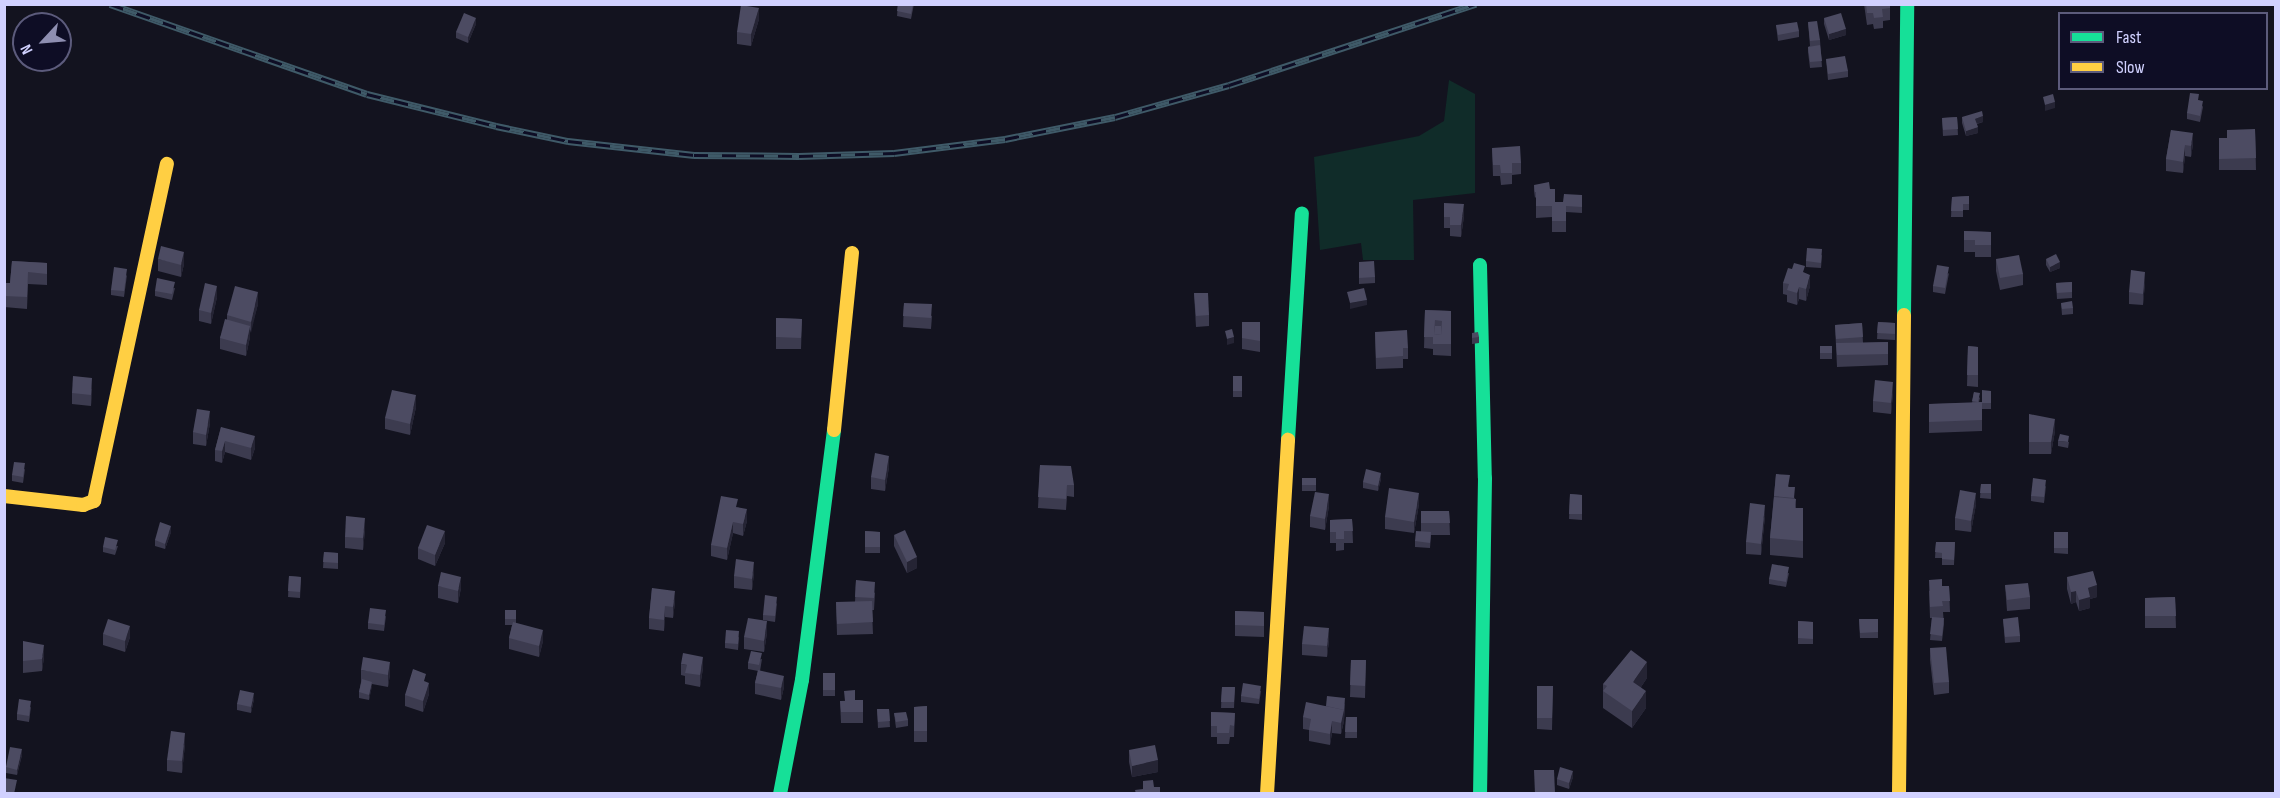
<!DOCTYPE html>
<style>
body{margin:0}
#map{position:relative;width:2280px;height:798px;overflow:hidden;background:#13131f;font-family:"Sofia Sans Condensed",sans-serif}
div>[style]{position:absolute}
.green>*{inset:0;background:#102c29}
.fast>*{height:14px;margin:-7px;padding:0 7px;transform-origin:7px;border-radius:7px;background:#16e098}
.slow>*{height:14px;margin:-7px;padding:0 7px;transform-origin:7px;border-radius:7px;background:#ffcf43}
.rail>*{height:7px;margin-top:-3.5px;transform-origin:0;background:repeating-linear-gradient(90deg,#0e0d25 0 14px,#3f5a68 0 28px);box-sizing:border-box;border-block:2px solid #3f5a68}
.wall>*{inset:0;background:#3c3b4f}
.shaded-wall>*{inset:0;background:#252434}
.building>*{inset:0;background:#4c4b62}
span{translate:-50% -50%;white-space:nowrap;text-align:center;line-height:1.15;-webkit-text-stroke:4.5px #0e0d25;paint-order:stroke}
.frame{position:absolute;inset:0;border:6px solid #d1d1ff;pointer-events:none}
.legend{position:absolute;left:2058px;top:12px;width:210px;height:78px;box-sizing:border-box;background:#0e0d25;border:2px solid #5c5b7c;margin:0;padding:8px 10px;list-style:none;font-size:18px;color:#d1d1ff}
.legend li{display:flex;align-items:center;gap:12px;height:30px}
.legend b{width:30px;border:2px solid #5c5b7c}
.north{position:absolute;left:12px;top:12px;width:60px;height:60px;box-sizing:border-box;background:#0e0d25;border:2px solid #5c5b7c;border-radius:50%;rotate:244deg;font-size:16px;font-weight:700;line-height:24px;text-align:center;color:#d1d1ff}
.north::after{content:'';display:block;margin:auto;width:21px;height:27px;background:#8e8eb1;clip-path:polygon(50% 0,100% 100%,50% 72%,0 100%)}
</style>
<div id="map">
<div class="green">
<i style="clip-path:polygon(1449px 80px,1475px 94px,1475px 193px,1413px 200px,1414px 260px,1363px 260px,1361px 243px,1320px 250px,1314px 157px,1419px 136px,1444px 121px)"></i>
</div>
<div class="fast">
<i style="left:1480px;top:265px;width:213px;rotate:88.7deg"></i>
<i style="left:1485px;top:478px;width:316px;rotate:90.9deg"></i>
<i style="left:1904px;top:315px;width:311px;rotate:-89.4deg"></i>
<i style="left:1288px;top:440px;width:227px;rotate:-86.5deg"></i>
<i style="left:780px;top:794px;width:116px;rotate:-79.1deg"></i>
<i style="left:802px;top:680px;width:252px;rotate:-82.7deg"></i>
</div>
<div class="slow">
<i style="left:834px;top:430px;width:178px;rotate:-84.2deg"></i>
<i style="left:4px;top:496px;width:80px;rotate:6.5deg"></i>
<i style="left:83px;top:505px;width:12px;rotate:-20deg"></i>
<i style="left:94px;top:501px;width:345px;rotate:-77.8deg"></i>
<i style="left:1267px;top:794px;width:355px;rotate:-86.6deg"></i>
<i style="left:1899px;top:794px;width:479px;rotate:-89.4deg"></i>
</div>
<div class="rail">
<i style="left:110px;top:4px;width:272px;rotate:19.3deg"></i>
<i style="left:367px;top:94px;width:133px;rotate:13.9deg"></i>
<i style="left:496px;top:126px;width:74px;rotate:11.8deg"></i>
<i style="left:568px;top:141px;width:127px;rotate:6.3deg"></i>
<i style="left:694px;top:155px;width:105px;rotate:0.5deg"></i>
<i style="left:799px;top:156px;width:95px;rotate:-1.8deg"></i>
<i style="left:894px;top:153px;width:112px;rotate:-7.2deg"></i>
<i style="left:1005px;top:139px;width:112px;rotate:-11.3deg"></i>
<i style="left:1115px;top:117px;width:118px;rotate:-15.7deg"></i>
<i style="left:1229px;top:85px;width:260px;rotate:-18.2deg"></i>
</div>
<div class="wall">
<i style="clip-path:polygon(898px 4px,914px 4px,911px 19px,897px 16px)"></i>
<i style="clip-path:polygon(1864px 4px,1890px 4px,1890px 20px,1883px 21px,1883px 28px,1874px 29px,1873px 24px,1867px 25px)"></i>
<i style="clip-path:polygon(1824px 18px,1846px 35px,1829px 40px,1824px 24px)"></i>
<i style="clip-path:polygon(759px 19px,751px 46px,737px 44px,737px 32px)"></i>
<i style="clip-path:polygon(1808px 22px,1820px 40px,1822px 67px,1810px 68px,1808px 52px,1808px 47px,1810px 46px)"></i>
<i style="clip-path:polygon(476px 24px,468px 43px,456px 38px,456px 32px)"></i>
<i style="clip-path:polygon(1776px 25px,1799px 31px,1799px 37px,1778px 41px)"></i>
<i style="clip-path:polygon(1826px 59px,1848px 71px,1848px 77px,1828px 80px)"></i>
<i style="clip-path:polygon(2199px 100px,2203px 107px,2200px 122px,2187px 119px,2187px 113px)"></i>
<i style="clip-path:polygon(1957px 117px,1958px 135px,1943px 136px,1942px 118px)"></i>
<i style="clip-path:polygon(1962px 117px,1983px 122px,1977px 124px,1978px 133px,1966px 136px,1962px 123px)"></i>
<i style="clip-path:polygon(2255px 129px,2256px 170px,2219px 170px,2219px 138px,2227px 138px)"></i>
<i style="clip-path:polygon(2171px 130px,2193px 144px,2191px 157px,2185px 156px,2183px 173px,2166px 171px,2166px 159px)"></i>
<i style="clip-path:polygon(1492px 148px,1521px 163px,1521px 174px,1512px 175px,1512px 184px,1501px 185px,1500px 176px,1493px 176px)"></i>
<i style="clip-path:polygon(1534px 185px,1550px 189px,1555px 202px,1563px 202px,1582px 195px,1582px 213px,1566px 212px,1566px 232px,1552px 232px,1552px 217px,1536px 218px,1536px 197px,1535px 198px,1534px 191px)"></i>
<i style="clip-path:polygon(1969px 196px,1969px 210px,1963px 210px,1963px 217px,1951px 217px,1952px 197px)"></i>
<i style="clip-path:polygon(1464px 216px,1461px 237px,1450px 236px,1450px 228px,1444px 228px,1444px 217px)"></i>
<i style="clip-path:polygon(1964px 231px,1991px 232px,1991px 257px,1975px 257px,1975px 252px,1964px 252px)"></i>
<i style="clip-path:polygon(1822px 255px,1821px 268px,1806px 267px,1806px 261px)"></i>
<i style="clip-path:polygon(158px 259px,184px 264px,181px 277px,158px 271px)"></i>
<i style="clip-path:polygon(1996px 259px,2023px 274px,2023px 285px,2000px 290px,1996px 271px)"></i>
<i style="clip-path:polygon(2046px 259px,2060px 268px,2050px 272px,2046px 265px)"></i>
<i style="clip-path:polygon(12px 261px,47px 263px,47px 285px,28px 284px,27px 309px,4px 307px,4px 283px,10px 283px)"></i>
<i style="clip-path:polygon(1359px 262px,1375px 277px,1375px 283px,1359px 284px)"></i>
<i style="clip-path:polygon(1805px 273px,1810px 286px,1806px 301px,1799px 299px,1797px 305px,1787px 302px,1787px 295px,1783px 294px,1783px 283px)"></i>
<i style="clip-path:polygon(1949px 273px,1945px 294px,1933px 292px,1933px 286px)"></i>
<i style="clip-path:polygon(127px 275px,124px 297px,111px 295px,111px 290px)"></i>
<i style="clip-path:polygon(2072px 282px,2072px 298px,2057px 299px,2056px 283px)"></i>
<i style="clip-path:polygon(2145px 283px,2143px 305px,2129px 304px,2129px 292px)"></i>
<i style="clip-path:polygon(175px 288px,172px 300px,155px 296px,155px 291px)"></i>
<i style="clip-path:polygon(1194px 293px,1209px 315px,1209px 326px,1196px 327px)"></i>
<i style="clip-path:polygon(217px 297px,211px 324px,199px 321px,199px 310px)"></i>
<i style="clip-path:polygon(904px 303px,932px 316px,931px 329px,903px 327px)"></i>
<i style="clip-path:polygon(2061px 303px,2073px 308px,2073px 314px,2062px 315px)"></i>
<i style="clip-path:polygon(258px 304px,250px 333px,250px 337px,246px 356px,220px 349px,220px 338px,227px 320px,227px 315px)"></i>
<i style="clip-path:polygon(1425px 310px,1451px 311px,1451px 356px,1433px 355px,1433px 349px,1424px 348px)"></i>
<i style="clip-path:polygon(776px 318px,802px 319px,801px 349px,776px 349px)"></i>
<i style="clip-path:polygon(1242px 322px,1260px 322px,1260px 352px,1242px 349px)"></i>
<i style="clip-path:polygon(1878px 322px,1895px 323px,1895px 340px,1877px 339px)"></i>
<i style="clip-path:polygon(1862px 323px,1863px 343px,1888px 342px,1888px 365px,1837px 367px,1835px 325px)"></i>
<i style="clip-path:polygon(1375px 332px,1408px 348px,1408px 359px,1403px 359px,1403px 368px,1376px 369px)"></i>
<i style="clip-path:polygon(1472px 333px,1479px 337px,1479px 343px,1472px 344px)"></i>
<i style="clip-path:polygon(1820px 346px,1832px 346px,1832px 359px,1820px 359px)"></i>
<i style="clip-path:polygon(1968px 346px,1978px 347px,1978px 387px,1967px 386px)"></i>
<i style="clip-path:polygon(1233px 376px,1242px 376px,1242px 397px,1233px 397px)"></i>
<i style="clip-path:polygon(92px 389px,91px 406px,72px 404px,72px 393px)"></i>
<i style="clip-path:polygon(1991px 391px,1991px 409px,1982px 409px,1982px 431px,1929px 433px,1929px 404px,1972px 403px,1974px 392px,1980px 398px,1979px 402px,1982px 402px)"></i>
<i style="clip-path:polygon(1893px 393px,1891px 414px,1873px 412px,1873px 401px)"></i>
<i style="clip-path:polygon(416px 407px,410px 435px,385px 429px,385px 418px)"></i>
<i style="clip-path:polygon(2029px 414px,2055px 431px,2051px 454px,2029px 454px)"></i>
<i style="clip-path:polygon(210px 423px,206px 446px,193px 444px,193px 432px)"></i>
<i style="clip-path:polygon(221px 427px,255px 448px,251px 460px,225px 452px,222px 463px,215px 461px,215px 450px)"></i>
<i style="clip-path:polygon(2058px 441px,2069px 442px,2068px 448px,2058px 446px)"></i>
<i style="clip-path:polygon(1040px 465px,1074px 485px,1074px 497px,1067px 496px,1066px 510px,1038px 508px)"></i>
<i style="clip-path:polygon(889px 467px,885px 491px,871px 489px,871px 477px)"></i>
<i style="clip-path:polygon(25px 469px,23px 483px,12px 481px,12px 475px)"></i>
<i style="clip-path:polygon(1776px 474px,1789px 487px,1795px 499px,1796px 508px,1803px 508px,1803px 558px,1770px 555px,1770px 538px)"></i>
<i style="clip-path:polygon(1302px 478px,1316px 478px,1316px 491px,1302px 491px)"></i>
<i style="clip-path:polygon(1381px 479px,1378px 491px,1363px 488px,1363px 482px)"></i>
<i style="clip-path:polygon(1981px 484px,1991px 484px,1991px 499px,1980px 498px)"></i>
<i style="clip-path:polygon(2046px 486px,2044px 503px,2031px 501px,2031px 496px)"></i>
<i style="clip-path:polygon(1570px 494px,1582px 495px,1582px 520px,1569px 519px)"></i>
<i style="clip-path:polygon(1419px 504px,1414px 533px,1385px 529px,1385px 517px)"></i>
<i style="clip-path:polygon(1976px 504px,1971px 532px,1955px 530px,1955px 518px)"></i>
<i style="clip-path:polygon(1329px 506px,1325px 530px,1310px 527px,1310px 516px)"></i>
<i style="clip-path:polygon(738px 507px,747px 521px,743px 536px,733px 533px,727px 560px,711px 556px,711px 545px)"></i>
<i style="clip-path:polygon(1421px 511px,1449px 511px,1450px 535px,1431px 535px,1430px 548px,1415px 547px,1415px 541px,1421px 531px)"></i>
<i style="clip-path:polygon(1765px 516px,1761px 555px,1746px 554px,1746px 542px)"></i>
<i style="clip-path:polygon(1352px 519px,1353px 543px,1344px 543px,1344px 550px,1336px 551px,1336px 543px,1330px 543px,1330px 520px)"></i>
<i style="clip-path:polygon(365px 530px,363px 550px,345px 548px,345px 537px)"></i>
<i style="clip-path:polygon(865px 531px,880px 532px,880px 553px,865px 553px)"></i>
<i style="clip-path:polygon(171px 532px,165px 549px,155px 546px,155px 540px)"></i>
<i style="clip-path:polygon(2054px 532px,2068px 532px,2068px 554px,2054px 553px)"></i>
<i style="clip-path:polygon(894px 535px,917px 568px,907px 573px,894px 546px)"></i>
<i style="clip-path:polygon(1936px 542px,1955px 542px,1954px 565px,1942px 565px,1942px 558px,1935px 558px)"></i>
<i style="clip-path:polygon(445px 543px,435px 566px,418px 559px,418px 548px)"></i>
<i style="clip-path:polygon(118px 546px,115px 555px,103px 552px,103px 547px)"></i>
<i style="clip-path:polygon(324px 552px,338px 553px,338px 569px,323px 568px)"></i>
<i style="clip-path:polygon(754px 573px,752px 590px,734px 588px,734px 576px)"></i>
<i style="clip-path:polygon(1789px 573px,1786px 587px,1769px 584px,1769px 579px)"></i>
<i style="clip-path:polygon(289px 576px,301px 577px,300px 598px,288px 597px)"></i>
<i style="clip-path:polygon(2067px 577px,2097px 597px,2090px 599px,2090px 608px,2079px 611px,2076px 602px,2071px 604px,2067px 589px)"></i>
<i style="clip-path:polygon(856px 580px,875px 593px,874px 610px,872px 610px,873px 634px,837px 635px,836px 602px,855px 602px)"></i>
<i style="clip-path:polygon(2005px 585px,2030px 597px,2030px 609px,2007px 611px)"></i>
<i style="clip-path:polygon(438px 586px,461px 588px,458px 603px,438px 598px)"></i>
<i style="clip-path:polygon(1942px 586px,1949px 586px,1950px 612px,1943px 612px,1944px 624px,1942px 641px,1930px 640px,1932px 618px,1930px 618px,1929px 591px)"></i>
<i style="clip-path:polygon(652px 588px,675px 602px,673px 618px,665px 617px,664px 631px,649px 629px,649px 618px)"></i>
<i style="clip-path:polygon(2175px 597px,2176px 628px,2145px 628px,2145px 598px)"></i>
<i style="clip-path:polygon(777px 603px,775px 622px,763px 620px,763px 615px)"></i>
<i style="clip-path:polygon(505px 610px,516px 610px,516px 623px,543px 641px,539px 657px,509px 649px,509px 638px,512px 625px,505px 625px)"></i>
<i style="clip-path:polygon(1235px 611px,1264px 612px,1264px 637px,1235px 636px)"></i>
<i style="clip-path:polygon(386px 616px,384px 631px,368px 629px,368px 623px)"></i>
<i style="clip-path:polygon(1859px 619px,1878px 619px,1878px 638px,1860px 638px)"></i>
<i style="clip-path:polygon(2003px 619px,2020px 636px,2020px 642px,2005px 643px)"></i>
<i style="clip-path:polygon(1798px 621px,1813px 622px,1813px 644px,1798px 644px)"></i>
<i style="clip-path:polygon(767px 633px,764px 652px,744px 649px,744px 637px)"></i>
<i style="clip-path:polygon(103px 634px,130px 637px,125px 652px,103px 645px)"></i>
<i style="clip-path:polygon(739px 637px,738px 650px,725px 648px,725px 643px)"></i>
<i style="clip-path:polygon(1329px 640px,1327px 657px,1302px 655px,1302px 644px)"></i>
<i style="clip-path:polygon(23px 641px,44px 657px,42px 671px,23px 673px)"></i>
<i style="clip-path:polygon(1930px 648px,1949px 682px,1949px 693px,1934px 695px,1930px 660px)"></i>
<i style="clip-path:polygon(762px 659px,760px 671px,784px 687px,781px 700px,755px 694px,755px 683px,758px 671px,748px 669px,748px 663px)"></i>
<i style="clip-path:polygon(1351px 660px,1366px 660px,1365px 698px,1350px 697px)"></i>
<i style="clip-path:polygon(681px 664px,703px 668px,700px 687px,685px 684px,685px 676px,681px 675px)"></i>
<i style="clip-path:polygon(361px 670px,390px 674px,388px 687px,372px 684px,369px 700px,359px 698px,359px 692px,361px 682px)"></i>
<i style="clip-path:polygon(823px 673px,835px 673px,835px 696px,823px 696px)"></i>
<i style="clip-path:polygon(1647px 678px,1641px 687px,1646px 708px,1632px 728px,1603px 708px,1603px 684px)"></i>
<i style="clip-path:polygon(426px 682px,429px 694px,423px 712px,405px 706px,405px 695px)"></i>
<i style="clip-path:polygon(1537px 686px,1553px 686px,1552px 730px,1537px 729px)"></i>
<i style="clip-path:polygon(1222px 687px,1235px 687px,1234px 708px,1221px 708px)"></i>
<i style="clip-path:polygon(1261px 691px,1259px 704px,1241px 702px,1241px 696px)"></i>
<i style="clip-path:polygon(254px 699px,251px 713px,237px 710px,237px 704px)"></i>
<i style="clip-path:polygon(863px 700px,863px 723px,841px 723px,840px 701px)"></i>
<i style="clip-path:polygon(1345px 704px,1344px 721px,1341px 734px,1332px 733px,1330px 745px,1309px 741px,1309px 730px,1303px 729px,1303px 717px,1326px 706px)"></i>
<i style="clip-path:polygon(927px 706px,927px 742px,914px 742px,914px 707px)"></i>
<i style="clip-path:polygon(31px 707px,29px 722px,17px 720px,17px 714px)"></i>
<i style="clip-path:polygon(877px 709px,889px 709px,890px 727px,878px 728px)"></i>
<i style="clip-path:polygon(1211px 712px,1235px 713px,1234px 737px,1230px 737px,1229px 744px,1217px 744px,1217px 737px,1211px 737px)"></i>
<i style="clip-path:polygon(894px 713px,908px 720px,908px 726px,896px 728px)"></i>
<i style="clip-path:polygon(1346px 717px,1357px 717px,1357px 738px,1345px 738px)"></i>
<i style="clip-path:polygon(185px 744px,182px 773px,167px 771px,167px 760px)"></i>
<i style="clip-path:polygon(1129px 750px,1158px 772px,1132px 777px,1129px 762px)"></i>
<i style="clip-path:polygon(22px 755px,17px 775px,6px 773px,6px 767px)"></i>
<i style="clip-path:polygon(1573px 777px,1569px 789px,1557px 785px,1557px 779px)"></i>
</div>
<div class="shaded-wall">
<i style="clip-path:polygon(759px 8px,759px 19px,751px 46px,751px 34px)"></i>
<i style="clip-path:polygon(476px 18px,476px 24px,468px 43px,468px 37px)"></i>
<i style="clip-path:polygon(1846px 29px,1846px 35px,1829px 40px,1829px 34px)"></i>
<i style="clip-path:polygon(2055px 102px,2055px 108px,2045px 111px,2045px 105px)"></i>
<i style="clip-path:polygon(1983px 116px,1983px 122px,1975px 124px,1975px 119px)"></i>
<i style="clip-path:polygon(1978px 127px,1978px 133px,1966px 136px,1966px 131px)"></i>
<i style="clip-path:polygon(2193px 133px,2193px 144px,2191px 157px,2191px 146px)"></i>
<i style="clip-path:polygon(2185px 145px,2185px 156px,2183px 173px,2183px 162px)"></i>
<i style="clip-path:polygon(1464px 204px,1464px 216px,1461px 237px,1461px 225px)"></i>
<i style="clip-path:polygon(184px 252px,184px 264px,181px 277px,181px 265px)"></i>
<i style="clip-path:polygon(2060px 262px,2060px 268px,2050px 272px,2050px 267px)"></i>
<i style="clip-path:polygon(2145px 272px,2145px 283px,2143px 305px,2143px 294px)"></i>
<i style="clip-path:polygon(1810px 275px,1810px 286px,1806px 301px,1806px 289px)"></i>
<i style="clip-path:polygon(217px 286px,217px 297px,211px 324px,211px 313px)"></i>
<i style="clip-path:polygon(1799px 287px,1799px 299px,1797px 305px,1797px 293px)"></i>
<i style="clip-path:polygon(258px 292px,258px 304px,251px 333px,251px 322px)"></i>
<i style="clip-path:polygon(1367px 300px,1367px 305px,1350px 309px,1350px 303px)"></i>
<i style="clip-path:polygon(250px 326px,250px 337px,246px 356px,246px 345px)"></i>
<i style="clip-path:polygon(1234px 337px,1234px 343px,1227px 345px,1227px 339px)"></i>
<i style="clip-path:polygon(92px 378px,92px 389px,91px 406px,91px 395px)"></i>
<i style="clip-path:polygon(1893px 382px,1893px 393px,1891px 414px,1891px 403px)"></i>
<i style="clip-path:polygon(416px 395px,416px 407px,410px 435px,410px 424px)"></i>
<i style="clip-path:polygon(210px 411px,210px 423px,206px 446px,206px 435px)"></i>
<i style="clip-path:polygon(2055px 419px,2055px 431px,2051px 454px,2051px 442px)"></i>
<i style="clip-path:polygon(255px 436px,255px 448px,251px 460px,251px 448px)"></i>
<i style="clip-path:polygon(225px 441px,225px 452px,222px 463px,222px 451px)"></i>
<i style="clip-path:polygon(889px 456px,889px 467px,885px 491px,885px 480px)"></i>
<i style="clip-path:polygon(1381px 473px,1381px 479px,1378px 491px,1378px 486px)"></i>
<i style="clip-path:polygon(1419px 493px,1419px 504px,1414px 533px,1414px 522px)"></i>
<i style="clip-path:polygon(1976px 493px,1976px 504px,1971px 532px,1971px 521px)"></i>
<i style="clip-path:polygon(1329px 494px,1329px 506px,1325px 530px,1325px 519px)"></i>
<i style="clip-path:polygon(1765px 505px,1765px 516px,1761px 555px,1761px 544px)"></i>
<i style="clip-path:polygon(747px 509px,747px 521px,743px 536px,743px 524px)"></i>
<i style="clip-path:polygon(365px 518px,365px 530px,363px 550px,363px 538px)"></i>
<i style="clip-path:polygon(733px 522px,733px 533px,727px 560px,727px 548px)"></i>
<i style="clip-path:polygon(171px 526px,171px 532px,165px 549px,165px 544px)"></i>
<i style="clip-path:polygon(445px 531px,445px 543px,435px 566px,435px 555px)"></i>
<i style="clip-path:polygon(917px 557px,917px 568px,907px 573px,907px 562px)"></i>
<i style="clip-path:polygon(754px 562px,754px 573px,752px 590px,752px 579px)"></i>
<i style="clip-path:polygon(461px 577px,461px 588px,458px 603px,458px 591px)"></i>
<i style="clip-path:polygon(2097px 585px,2097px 597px,2090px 599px,2090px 608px,2079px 611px,2079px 600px,2088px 588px)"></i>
<i style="clip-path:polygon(675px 591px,675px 602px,673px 618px,673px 607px)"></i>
<i style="clip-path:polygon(2076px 591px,2076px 602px,2071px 604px,2071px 592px)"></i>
<i style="clip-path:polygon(665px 606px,665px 617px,664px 631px,664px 620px)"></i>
<i style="clip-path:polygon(767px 621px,767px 633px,764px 652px,764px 641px)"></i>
<i style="clip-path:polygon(130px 626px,130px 637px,125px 652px,125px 641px)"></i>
<i style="clip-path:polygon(1329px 628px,1329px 640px,1327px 657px,1327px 646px)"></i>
<i style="clip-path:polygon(543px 630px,543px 641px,539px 657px,539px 646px)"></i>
<i style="clip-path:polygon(44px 645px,44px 657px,42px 671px,42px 659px)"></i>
<i style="clip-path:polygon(703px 657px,703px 668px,700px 687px,700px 675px)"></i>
<i style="clip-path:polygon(390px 662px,390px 674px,388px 687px,388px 675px)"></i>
<i style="clip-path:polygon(1647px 662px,1647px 678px,1633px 699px,1633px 682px)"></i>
<i style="clip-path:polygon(784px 676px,784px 687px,781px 700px,781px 688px)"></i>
<i style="clip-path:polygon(372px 682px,372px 687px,369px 700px,369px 695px)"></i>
<i style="clip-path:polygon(429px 683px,429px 694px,423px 712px,423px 701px)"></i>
<i style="clip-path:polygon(1646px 691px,1646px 708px,1632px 728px,1632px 711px)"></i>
<i style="clip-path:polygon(254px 693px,254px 699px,251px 713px,251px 707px)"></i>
<i style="clip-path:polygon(1345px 698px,1344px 721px,1341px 734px,1341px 723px)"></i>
<i style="clip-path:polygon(1332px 721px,1332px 733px,1330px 745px,1330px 734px)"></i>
<i style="clip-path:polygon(185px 733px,185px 744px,182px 773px,182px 761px)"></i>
<i style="clip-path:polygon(22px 749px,22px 755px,17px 775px,17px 770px)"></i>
<i style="clip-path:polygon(1158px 760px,1158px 772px,1132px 777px,1132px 766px)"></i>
<i style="clip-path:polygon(1573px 771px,1573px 777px,1569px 789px,1569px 783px)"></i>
</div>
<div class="building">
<i style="clip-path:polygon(898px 4px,913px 4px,911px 14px,897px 11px)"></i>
<i style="clip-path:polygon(1866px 4px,1890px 4px,1890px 8px,1882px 9px,1883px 17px,1874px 18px,1873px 13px,1867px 13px)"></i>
<i style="clip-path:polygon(741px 5px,759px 8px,751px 34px,737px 32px)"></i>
<i style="clip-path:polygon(464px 13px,476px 18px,468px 37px,456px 32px)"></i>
<i style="clip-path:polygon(1841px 13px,1846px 29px,1829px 34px,1824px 18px)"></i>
<i style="clip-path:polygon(1817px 21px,1820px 40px,1810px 41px,1808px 22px)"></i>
<i style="clip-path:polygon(1797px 22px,1799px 31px,1778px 35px,1776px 25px)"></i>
<i style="clip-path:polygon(1820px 45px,1822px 61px,1810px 62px,1808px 47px)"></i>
<i style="clip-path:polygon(1845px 56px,1848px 71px,1828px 74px,1826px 59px)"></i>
<i style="clip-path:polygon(2190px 93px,2199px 94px,2198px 100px,2203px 101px,2200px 116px,2187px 113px)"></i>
<i style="clip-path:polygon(2053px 94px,2055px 102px,2045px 105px,2043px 97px)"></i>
<i style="clip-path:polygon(1982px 111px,1983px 116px,1975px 119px,1978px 127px,1966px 131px,1962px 117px)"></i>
<i style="clip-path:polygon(1957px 117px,1958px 129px,1943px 130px,1942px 118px)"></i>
<i style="clip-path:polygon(2255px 129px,2256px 158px,2219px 159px,2219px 138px,2227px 138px,2227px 130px)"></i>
<i style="clip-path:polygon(2171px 130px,2193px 133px,2191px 146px,2185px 145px,2183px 162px,2166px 159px)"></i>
<i style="clip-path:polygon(1520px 146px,1521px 163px,1512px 163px,1512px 173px,1501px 173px,1500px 165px,1493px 165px,1492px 148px)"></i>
<i style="clip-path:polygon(1549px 182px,1550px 189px,1536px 189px,1536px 192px,1535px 192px,1534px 185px)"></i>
<i style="clip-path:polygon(1536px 189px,1555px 189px,1555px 202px,1566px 202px,1566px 221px,1552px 221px,1552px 206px,1536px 206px)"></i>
<i style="clip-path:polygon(1564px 194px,1582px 195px,1582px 207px,1566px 206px,1566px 202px,1563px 202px)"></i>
<i style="clip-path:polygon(1969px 196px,1969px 204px,1963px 204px,1963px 211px,1951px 211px,1952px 197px)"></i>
<i style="clip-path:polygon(1444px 203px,1464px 204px,1461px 225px,1450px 225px,1450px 217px,1444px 217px)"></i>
<i style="clip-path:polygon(1964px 231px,1991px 232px,1991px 245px,1975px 245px,1975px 240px,1964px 240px)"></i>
<i style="clip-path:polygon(161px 246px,184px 252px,181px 265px,158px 259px)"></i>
<i style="clip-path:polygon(1807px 248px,1822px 249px,1821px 263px,1806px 261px)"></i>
<i style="clip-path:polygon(2056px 254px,2060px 262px,2050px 267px,2046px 259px)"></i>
<i style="clip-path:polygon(2019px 255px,2023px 274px,2000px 278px,1996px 259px)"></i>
<i style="clip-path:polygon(12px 261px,47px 263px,47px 274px,28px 272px,27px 297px,4px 296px,4px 283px,10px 283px)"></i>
<i style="clip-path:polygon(1374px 261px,1375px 277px,1359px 278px,1359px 262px)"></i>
<i style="clip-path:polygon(1794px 263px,1805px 266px,1803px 272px,1810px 275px,1806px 289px,1799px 287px,1797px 293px,1787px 290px,1789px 284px,1783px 283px,1788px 268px,1792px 269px)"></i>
<i style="clip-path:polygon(1937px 265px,1949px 267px,1945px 288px,1933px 286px)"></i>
<i style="clip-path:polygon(114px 267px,127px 269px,124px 291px,111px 290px)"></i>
<i style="clip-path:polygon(2131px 270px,2145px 272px,2143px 294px,2129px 292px)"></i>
<i style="clip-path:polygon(157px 278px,175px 282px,172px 294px,155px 291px)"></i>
<i style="clip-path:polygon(2072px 282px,2072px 292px,2057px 293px,2056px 283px)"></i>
<i style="clip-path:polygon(205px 283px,217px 286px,211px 313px,199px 310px)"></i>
<i style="clip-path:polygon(235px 286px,258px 292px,251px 322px,227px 315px)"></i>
<i style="clip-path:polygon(1364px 288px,1367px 300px,1350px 303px,1347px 292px)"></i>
<i style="clip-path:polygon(1194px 293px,1208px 293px,1209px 315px,1196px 316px)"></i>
<i style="clip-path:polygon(2072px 301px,2073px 308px,2062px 309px,2061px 303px)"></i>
<i style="clip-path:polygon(904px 303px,932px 304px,931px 318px,903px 316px)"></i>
<i style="clip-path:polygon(evenodd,1425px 310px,1451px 311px,1451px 344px,1433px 344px,1433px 337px,1424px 337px,1425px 310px,1435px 320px,1442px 321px,1441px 335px,1434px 334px,1435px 320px)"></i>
<i style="clip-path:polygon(776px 318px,802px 319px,801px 338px,776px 337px)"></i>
<i style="clip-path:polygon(225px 319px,250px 326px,246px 345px,220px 338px)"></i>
<i style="clip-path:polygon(1242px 322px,1260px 322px,1260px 341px,1242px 338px)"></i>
<i style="clip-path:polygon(1878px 322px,1895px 323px,1895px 334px,1877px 333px)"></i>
<i style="clip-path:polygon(1862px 323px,1863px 337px,1836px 339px,1835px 325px)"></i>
<i style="clip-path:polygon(1435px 326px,1441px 326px,1441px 335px,1434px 334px)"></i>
<i style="clip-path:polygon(1232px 329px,1234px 337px,1227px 339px,1225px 331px)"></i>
<i style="clip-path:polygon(1407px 330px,1408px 348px,1403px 348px,1403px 356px,1376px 358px,1375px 332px)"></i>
<i style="clip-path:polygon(1478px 332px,1479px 337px,1472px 338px,1472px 333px)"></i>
<i style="clip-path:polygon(1888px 342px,1888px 354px,1837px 355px,1836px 343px)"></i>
<i style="clip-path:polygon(1820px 346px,1832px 346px,1832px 353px,1820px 353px)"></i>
<i style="clip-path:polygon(1968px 346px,1978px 347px,1978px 375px,1967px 375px)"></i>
<i style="clip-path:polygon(73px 376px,92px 378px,91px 395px,72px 393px)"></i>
<i style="clip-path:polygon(1233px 376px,1242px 376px,1242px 391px,1233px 391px)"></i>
<i style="clip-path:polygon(1875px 380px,1893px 382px,1891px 403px,1873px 401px)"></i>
<i style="clip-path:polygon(392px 390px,416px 395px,410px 424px,385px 418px)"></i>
<i style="clip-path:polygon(1982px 390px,1991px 391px,1991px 403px,1982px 403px)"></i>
<i style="clip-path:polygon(1974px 392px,1980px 393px,1978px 402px,1972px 401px)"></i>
<i style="clip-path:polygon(1982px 402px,1982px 420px,1929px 422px,1929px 404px)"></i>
<i style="clip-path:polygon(197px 409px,210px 411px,206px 435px,193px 432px)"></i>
<i style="clip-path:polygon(2029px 414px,2055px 419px,2051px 442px,2029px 442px)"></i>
<i style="clip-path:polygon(221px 427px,255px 436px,251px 448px,225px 441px,222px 451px,215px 450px)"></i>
<i style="clip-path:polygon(2060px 434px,2069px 436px,2068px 442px,2058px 441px)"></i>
<i style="clip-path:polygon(875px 453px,889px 456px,885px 480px,871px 477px)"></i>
<i style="clip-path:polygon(14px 462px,25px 463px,23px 477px,12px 475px)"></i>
<i style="clip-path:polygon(1040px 465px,1071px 466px,1074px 485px,1067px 485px,1066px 499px,1038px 497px)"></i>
<i style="clip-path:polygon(1366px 469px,1381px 473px,1378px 486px,1363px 482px)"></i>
<i style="clip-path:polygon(1776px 474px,1790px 475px,1788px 487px,1795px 487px,1794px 498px,1774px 496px)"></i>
<i style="clip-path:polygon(1302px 478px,1316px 478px,1316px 485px,1302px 485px)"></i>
<i style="clip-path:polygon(2033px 478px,2046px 480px,2044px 497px,2031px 496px)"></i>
<i style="clip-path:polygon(1981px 484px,1991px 484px,1991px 493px,1980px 493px)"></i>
<i style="clip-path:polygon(1389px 488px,1419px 493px,1414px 522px,1385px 517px)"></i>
<i style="clip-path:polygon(1960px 490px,1976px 493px,1971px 521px,1955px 518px)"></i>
<i style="clip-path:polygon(1315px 492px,1329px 494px,1325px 519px,1310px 516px)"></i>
<i style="clip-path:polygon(1570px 494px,1582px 495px,1582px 514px,1569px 514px)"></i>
<i style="clip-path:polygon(721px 496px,738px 499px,736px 507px,747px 509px,743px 524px,733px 522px,727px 548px,711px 545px)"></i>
<i style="clip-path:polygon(1774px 497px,1796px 499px,1795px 508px,1803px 508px,1803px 541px,1770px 538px)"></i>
<i style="clip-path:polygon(1750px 503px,1765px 505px,1761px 544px,1746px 542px)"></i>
<i style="clip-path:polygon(1421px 511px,1449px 511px,1450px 523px,1421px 523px)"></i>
<i style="clip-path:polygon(346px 516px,365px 518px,363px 538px,345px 537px)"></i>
<i style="clip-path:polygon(1352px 519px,1353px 531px,1344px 531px,1344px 539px,1336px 539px,1336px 532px,1330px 532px,1330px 520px)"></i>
<i style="clip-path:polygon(160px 522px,171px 526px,165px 544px,155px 540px)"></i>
<i style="clip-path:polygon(427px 525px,445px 531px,435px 555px,418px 548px)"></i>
<i style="clip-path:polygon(905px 530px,917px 557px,907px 562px,894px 535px)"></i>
<i style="clip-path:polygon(865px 531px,880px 532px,880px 547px,865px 547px)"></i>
<i style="clip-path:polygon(1416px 531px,1431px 532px,1430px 543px,1415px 541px)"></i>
<i style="clip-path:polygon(2054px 532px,2068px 532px,2068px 548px,2054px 548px)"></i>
<i style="clip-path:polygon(105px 537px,118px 540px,115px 550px,103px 547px)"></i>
<i style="clip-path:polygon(1936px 542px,1955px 542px,1954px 560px,1942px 559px,1942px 553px,1935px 552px)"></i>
<i style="clip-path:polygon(324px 552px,338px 553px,338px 563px,323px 562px)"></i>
<i style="clip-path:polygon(736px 559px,754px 562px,752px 579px,734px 576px)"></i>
<i style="clip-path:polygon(1772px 564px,1789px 567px,1786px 582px,1769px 579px)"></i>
<i style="clip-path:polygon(2093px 571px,2097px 585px,2088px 588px,2090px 597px,2079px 600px,2076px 591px,2071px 592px,2067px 577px)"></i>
<i style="clip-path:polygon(441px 572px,461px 577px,458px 591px,438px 586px)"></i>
<i style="clip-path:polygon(289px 576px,301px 577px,300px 592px,288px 591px)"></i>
<i style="clip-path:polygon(1942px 579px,1942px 586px,1949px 586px,1950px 601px,1942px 601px,1943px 606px,1930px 607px,1929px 580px)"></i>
<i style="clip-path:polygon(856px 580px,875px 582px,874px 598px,855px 597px)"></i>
<i style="clip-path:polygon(2028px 583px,2030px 597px,2007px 600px,2005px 585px)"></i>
<i style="clip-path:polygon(652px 588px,675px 591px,673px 607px,665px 606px,664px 620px,649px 618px)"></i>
<i style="clip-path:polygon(765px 595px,777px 597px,775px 616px,763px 615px)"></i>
<i style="clip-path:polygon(2175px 597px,2176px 616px,2145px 616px,2145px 598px)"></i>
<i style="clip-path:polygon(872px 601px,873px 622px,837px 624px,836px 602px)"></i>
<i style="clip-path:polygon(370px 608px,386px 610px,384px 625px,368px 623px)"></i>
<i style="clip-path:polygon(505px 610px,516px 610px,516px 619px,505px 619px)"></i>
<i style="clip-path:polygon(1235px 611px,1264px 612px,1264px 626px,1235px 625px)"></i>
<i style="clip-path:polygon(1932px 617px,1944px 618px,1942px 636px,1930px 634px)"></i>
<i style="clip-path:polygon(2018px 617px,2020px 636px,2005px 637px,2003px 619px)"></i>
<i style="clip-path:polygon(748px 618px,767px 621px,764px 641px,744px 637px)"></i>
<i style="clip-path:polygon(108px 619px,130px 626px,125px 641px,103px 634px)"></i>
<i style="clip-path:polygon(1859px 619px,1878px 619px,1878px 632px,1860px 633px)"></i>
<i style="clip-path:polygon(1798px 621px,1813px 622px,1813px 639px,1798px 638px)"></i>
<i style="clip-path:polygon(513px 622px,543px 630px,539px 646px,509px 638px)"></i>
<i style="clip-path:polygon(1304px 626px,1329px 628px,1327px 646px,1302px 644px)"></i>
<i style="clip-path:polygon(726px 630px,739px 631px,738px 644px,725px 643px)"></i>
<i style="clip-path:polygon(23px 641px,44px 645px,42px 659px,23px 661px)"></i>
<i style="clip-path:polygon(1946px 647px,1949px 682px,1934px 683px,1930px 648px)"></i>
<i style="clip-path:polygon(1631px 650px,1647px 662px,1633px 682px,1646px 691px,1632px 711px,1603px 691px,1607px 686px,1603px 684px)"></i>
<i style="clip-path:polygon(751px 651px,762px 653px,759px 665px,748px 663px)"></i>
<i style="clip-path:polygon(683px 653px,703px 657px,700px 675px,685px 673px,687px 665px,681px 664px)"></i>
<i style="clip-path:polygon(363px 657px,390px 662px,388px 675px,361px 670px)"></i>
<i style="clip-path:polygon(1351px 660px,1366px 660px,1365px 686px,1350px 685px)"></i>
<i style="clip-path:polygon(413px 669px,426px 674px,424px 681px,429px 683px,423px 701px,405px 695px)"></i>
<i style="clip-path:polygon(758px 670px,784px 676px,781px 688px,755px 683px)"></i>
<i style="clip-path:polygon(823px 673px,835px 673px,835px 690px,823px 690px)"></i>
<i style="clip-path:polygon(362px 679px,372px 682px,369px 695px,359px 692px)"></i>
<i style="clip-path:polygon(1243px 683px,1261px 686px,1259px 699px,1241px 696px)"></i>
<i style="clip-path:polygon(1537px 686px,1553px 686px,1552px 718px,1537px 718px)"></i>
<i style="clip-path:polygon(1222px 687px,1235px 687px,1234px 702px,1221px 702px)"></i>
<i style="clip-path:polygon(240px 690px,254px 693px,251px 707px,237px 704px)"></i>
<i style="clip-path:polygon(855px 690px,855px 700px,863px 700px,863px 712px,841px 712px,840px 701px,845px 701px,844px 691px)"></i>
<i style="clip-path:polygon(1327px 696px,1345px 698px,1344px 710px,1326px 706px)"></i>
<i style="clip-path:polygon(19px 699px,31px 701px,29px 716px,17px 714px)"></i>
<i style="clip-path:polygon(1306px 702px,1344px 710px,1341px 723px,1332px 721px,1330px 734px,1309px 730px,1311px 719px,1303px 717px)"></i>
<i style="clip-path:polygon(927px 706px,927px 731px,914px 731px,914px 707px)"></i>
<i style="clip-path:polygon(877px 709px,889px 709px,890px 721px,878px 722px)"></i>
<i style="clip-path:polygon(906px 712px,908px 720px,896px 722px,894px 713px)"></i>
<i style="clip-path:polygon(1211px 712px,1235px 713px,1234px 726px,1230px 725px,1229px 733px,1217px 733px,1217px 726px,1211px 726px)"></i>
<i style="clip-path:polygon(1346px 717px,1357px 717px,1357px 732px,1345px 732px)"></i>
<i style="clip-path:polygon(171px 731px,185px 733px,182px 761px,167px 760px)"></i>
<i style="clip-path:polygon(1155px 745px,1158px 760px,1132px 766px,1129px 750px)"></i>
<i style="clip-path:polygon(10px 747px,22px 749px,17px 770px,6px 767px)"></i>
<i style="clip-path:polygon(1560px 767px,1573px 771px,1569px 783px,1557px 779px)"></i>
<i style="clip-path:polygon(1534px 770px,1554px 770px,1555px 793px,1535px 794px)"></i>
<i style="clip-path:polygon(4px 778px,17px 780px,14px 794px,4px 794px)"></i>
<i style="clip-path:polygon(1153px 780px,1154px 787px,1160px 787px,1160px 794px,1136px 794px,1135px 790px,1143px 789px,1143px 781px)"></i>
</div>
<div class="frame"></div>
<ul class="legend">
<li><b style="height:8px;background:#16e098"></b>Fast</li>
<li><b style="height:8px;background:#ffcf43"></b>Slow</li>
</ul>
<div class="north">N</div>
</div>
